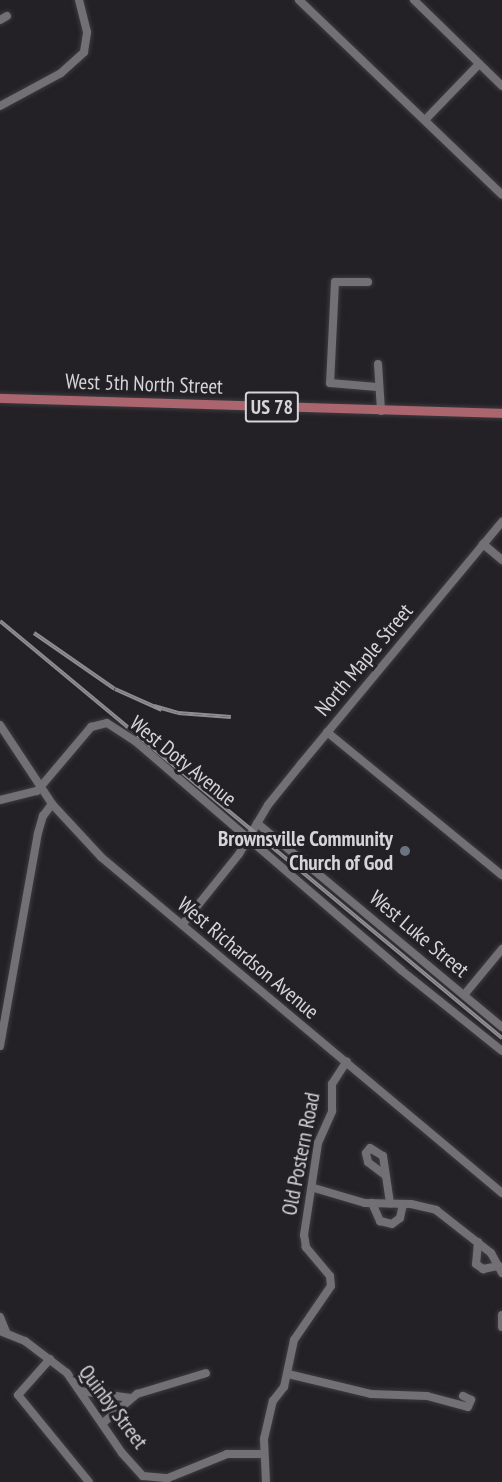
<!DOCTYPE html>
<style>
body{margin:0}
#map{position:relative;width:502px;height:1482px;overflow:hidden;background:#232126;font-family:"PT Sans Narrow",sans-serif}
div>[style]{position:absolute}
.roads{filter:drop-shadow(0 0 2px #3d3b3f) drop-shadow(0 0 2px #3d3b3f)}
.minor>*{height:8px;margin:-4px;padding:0 4px;transform-origin:4px;border-radius:4px;background:#726f75}
.major>*{height:9px;margin:-4.5px;padding:0 4.5px;transform-origin:4.5px;border-radius:4.5px;background:#aa656f}
.rail>*{height:4px;margin-top:-2px;transform-origin:0;background:repeating-linear-gradient(90deg,#232126 0 4.5px,#8f8d91 0 9px);box-sizing:border-box;border-block:2px solid #8f8d91}
.dots>*{width:16px;height:16px;translate:-50% -50%;box-sizing:border-box;border:3px solid #232126;border-radius:50%}
span{translate:-50% -50%;white-space:nowrap;text-align:center;line-height:1.15;-webkit-text-stroke:6px #232126;paint-order:stroke}
.shield-label span{padding:2px 4px;background:#232126;border:2px solid;border-radius:4px;-webkit-text-stroke-width:0}
.shield-label{font-size:20px;color:#d5d4d7;font-weight:700}
.street-label{font-size:21px;color:#d5d4d7}
.poi-label{font-size:21px;color:#d5d4d7;font-weight:700}
.right{translate:-100% -50%;text-align:right}
</style>
<div id="map">
<div class="roads">
<div class="minor">
<i style="left:299px;top:0;width:281px;rotate:43.8deg"></i>
<i style="left:414px;top:0;width:123px;rotate:44.3deg"></i>
<i style="left:0;top:20px;width:8px;rotate:-30deg"></i>
<i style="left:0;top:106px;width:69px;rotate:-28.4deg"></i>
<i style="left:61px;top:73px;width:31px;rotate:-42deg"></i>
<i style="left:84px;top:52px;width:20px;rotate:-81deg"></i>
<i style="left:87px;top:32px;width:33px;rotate:-104deg"></i>
<i style="left:425px;top:120px;width:78px;rotate:-46deg"></i>
<i style="left:368px;top:282px;width:33px;rotate:180deg"></i>
<i style="left:335px;top:282px;width:101px;rotate:92.8deg"></i>
<i style="left:330px;top:383px;width:47px;rotate:4.9deg"></i>
<i style="left:378px;top:364px;width:47px;rotate:86.3deg"></i>
<i style="left:483px;top:544px;width:25px;rotate:40deg"></i>
<i style="left:0;top:725px;width:95px;rotate:56.6deg"></i>
<i style="left:52px;top:804px;width:72px;rotate:47.2deg"></i>
<i style="left:101px;top:857px;width:523px;rotate:39.96deg"></i>
<i style="left:327px;top:732px;width:226px;rotate:39.3deg"></i>
<i style="left:0;top:800px;width:38px;rotate:-14deg"></i>
<i style="left:37px;top:791px;width:84px;rotate:-49.8deg"></i>
<i style="left:91px;top:727px;width:16px;rotate:-14deg"></i>
<i style="left:107px;top:723px;width:33px;rotate:33deg"></i>
<i style="left:135px;top:741px;width:351px;rotate:40.7deg"></i>
<i style="left:401px;top:970px;width:129px;rotate:38.7deg"></i>
<i style="left:257px;top:823px;width:319px;rotate:39.8deg"></i>
<i style="left:182px;top:925px;width:91px;rotate:-51.2deg"></i>
<i style="left:239px;top:854px;width:57px;rotate:-59.4deg"></i>
<i style="left:268px;top:805px;width:53px;rotate:-51.2deg"></i>
<i style="left:301px;top:764px;width:315px;rotate:-50.3deg"></i>
<i style="left:464px;top:995px;width:60px;rotate:-50.4deg"></i>
<i style="left:0;top:1046px;width:216px;rotate:-79.9deg"></i>
<i style="left:38px;top:833px;width:18px;rotate:-74deg"></i>
<i style="left:43px;top:816px;width:15px;rotate:-53deg"></i>
<i style="left:385px;top:1175px;width:21px;rotate:-143deg"></i>
<i style="left:368px;top:1162px;width:9px;rotate:-103deg"></i>
<i style="left:366px;top:1153px;width:6px;rotate:-51deg"></i>
<i style="left:370px;top:1148px;width:15px;rotate:32deg"></i>
<i style="left:383px;top:1156px;width:48px;rotate:81.5deg"></i>
<i style="left:314px;top:1188px;width:53px;rotate:16.4deg"></i>
<i style="left:365px;top:1203px;width:46px;rotate:1.2deg"></i>
<i style="left:411px;top:1204px;width:26px;rotate:13deg"></i>
<i style="left:436px;top:1210px;width:70px;rotate:38deg"></i>
<i style="left:491px;top:1253px;width:23px;rotate:61deg"></i>
<i style="left:372px;top:1203px;width:20px;rotate:66deg"></i>
<i style="left:380px;top:1221px;width:12px;rotate:14deg"></i>
<i style="left:392px;top:1224px;width:10px;rotate:-37deg"></i>
<i style="left:400px;top:1218px;width:14px;rotate:-78deg"></i>
<i style="left:478px;top:1242px;width:22px;rotate:95deg"></i>
<i style="left:476px;top:1264px;width:9px;rotate:36deg"></i>
<i style="left:483px;top:1269px;width:16px;rotate:-11deg"></i>
<i style="left:502px;top:1315px;width:12px;rotate:90deg"></i>
<i style="left:0;top:1317px;width:16px;rotate:68deg"></i>
<i style="left:0;top:1331px;width:27px;rotate:22deg"></i>
<i style="left:25px;top:1341px;width:53px;rotate:37.3deg"></i>
<i style="left:67px;top:1373px;width:97px;rotate:55.5deg"></i>
<i style="left:122px;top:1453px;width:31px;rotate:48deg"></i>
<i style="left:143px;top:1476px;width:25px;rotate:5deg"></i>
<i style="left:168px;top:1478px;width:64px;rotate:-22.1deg"></i>
<i style="left:227px;top:1454px;width:37px"></i>
<i style="left:50px;top:1359px;width:48px;rotate:131.6deg"></i>
<i style="left:18px;top:1395px;width:112px;rotate:50.8deg"></i>
<i style="left:288px;top:1374px;width:85px;rotate:13.5deg"></i>
<i style="left:371px;top:1394px;width:56px;rotate:2deg"></i>
<i style="left:427px;top:1396px;width:42px;rotate:15deg"></i>
<i style="left:468px;top:1407px;width:8px;rotate:-67deg"></i>
<i style="left:471px;top:1400px;width:9px;rotate:-153deg"></i>
<i style="left:80px;top:1391px;width:51px;rotate:7.8deg"></i>
<i style="left:103px;top:1423px;width:45px;rotate:-40.5deg"></i>
<i style="left:137px;top:1394px;width:72px;rotate:-16.9deg"></i>
<i style="left:266px;top:1482px;width:43px;rotate:-92.7deg"></i>
<i style="left:264px;top:1439px;width:39px;rotate:-77deg"></i>
<i style="left:273px;top:1401px;width:18px;rotate:-52deg"></i>
<i style="left:284px;top:1387px;width:48px;rotate:-78deg"></i>
<i style="left:294px;top:1340px;width:65px;rotate:-55.6deg"></i>
<i style="left:331px;top:1286px;width:10px;rotate:-96deg"></i>
<i style="left:330px;top:1276px;width:38px;rotate:-130deg"></i>
<i style="left:306px;top:1247px;width:12px;rotate:-99deg"></i>
<i style="left:304px;top:1235px;width:93px;rotate:-81.3deg"></i>
<i style="left:318px;top:1143px;width:35px;rotate:-66deg"></i>
<i style="left:332px;top:1111px;width:27px;rotate:-90deg"></i>
<i style="left:332px;top:1084px;width:27px;rotate:-57deg"></i>
</div>
<div class="major">
<i style="left:0;top:398px;width:502px;rotate:1.71deg"></i>
</div>
</div>
<div class="rail">
<i style="left:0;top:621px;width:653px;rotate:39.72deg"></i>
<i style="left:34px;top:633px;width:98px;rotate:34.7deg"></i>
<i style="left:115px;top:689px;width:51px;rotate:24.1deg"></i>
<i style="left:154px;top:706px;width:25px;rotate:16deg"></i>
<i style="left:178px;top:713px;width:53px;rotate:4.3deg"></i>
</div>
<div class="dots">
<i style="left:405px;top:851px;background:#6b7280"></i>
</div>
<div class="shield-label">
<span style="left:272px;top:407px">US 78</span>
</div>
<div class="street-label">
<span style="left:144px;top:384px;rotate:2deg">West 5th North Street</span>
<span style="left:364px;top:660px;rotate:-50deg">North Maple Street</span>
<span style="left:183px;top:761px;rotate:39deg">West Doty Avenue</span>
<span style="left:419px;top:934px;rotate:40deg">West Luke Street</span>
<span style="left:248px;top:958px;rotate:40deg">West Richardson Avenue</span>
<span style="left:301px;top:1154px;rotate:-79deg">Old Postern Road</span>
<span style="left:113px;top:1407px;rotate:53deg">Quinby Street</span>
</div>
<div class="poi-label">
<span class="right" style="left:393px;top:851px">Brownsville Community<br>Church of God</span>
</div>
</div>
